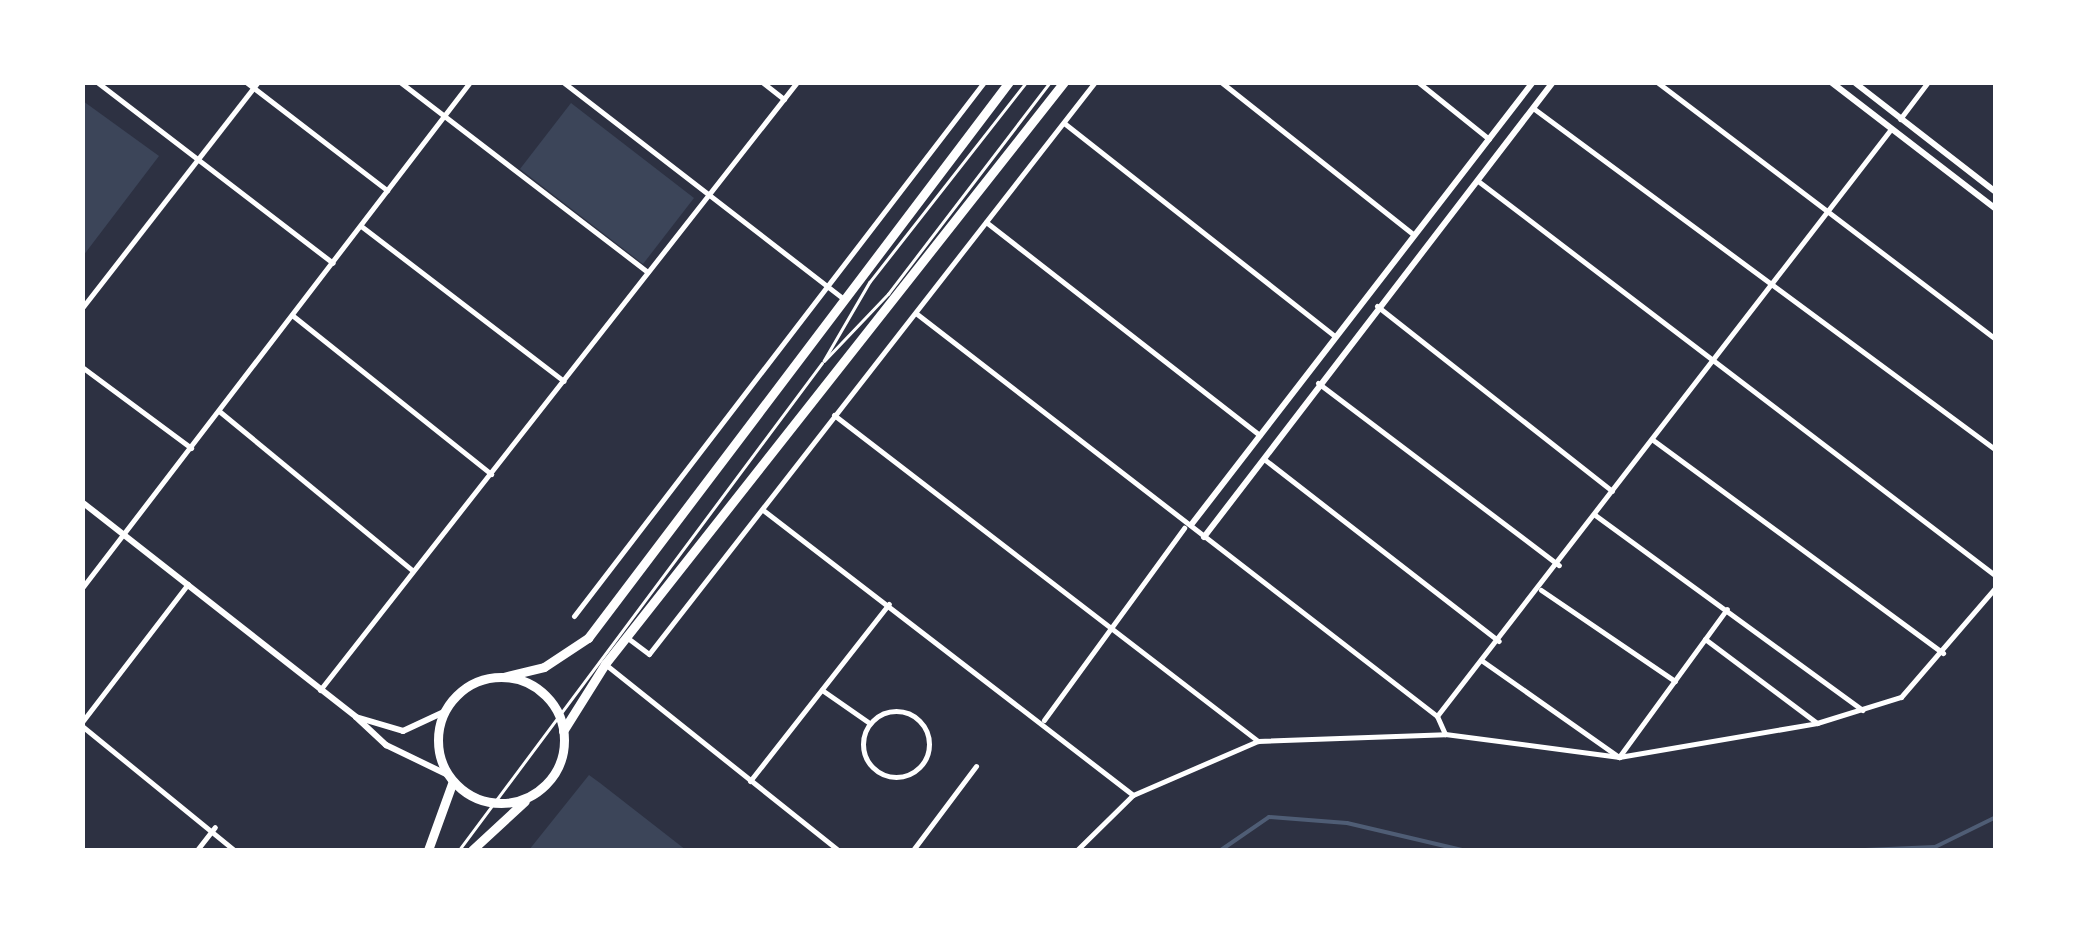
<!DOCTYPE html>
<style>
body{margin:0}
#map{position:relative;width:2078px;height:933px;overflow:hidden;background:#2d3142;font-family:Raleway,sans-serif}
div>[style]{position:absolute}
.green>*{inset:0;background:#3c4559}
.stream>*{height:4px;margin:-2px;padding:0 2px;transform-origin:2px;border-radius:2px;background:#4f5d75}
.service>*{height:2.5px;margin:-1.25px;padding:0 1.25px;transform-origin:1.25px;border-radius:1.25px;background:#fff}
.minor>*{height:5px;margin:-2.5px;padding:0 2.5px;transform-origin:2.5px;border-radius:2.5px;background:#fff}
.minor>.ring{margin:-2.5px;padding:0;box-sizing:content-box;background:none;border:5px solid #fff;border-radius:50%}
.tertiary>*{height:6px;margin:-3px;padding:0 3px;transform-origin:3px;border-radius:3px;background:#fff}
.trunk>*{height:9px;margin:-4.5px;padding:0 4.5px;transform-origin:4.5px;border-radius:4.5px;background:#fff}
.trunk>.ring{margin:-4.5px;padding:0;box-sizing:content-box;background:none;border:9px solid #fff;border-radius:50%}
span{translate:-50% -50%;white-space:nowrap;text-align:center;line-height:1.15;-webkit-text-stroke:8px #fff;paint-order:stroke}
.frame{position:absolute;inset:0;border:85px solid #fff;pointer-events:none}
</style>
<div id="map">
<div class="green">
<i style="clip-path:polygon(83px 101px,159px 156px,83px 256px)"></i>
<i style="clip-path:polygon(571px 103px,694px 198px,643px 264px,520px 169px)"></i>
<i style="clip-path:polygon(589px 775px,600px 783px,686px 850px,529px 850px)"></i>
</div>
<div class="stream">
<i style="left:1221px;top:850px;width:58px;rotate:-34.5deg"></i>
<i style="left:1269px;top:817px;width:78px;rotate:4.4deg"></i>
<i style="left:1347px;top:823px;width:118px;rotate:13.2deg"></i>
<i style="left:1865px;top:850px;width:70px;rotate:-2.5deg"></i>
<i style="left:1935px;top:847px;width:68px;rotate:-26.2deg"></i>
</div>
<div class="service">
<i style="left:1027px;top:82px;width:254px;rotate:128.1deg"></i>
<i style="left:870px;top:282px;width:91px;rotate:120.2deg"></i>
<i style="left:824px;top:361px;width:93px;rotate:-46.3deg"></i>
<i style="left:888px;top:294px;width:267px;rotate:-52.6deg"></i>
<i style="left:459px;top:850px;width:607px;rotate:-53.3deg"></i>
</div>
<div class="minor">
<i style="left:97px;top:82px;width:297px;rotate:37.5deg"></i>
<i style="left:246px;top:82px;width:178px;rotate:37.5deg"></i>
<i style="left:400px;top:82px;width:312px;rotate:37.5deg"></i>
<i style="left:563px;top:82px;width:353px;rotate:37.7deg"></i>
<i style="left:762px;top:82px;width:28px;rotate:38deg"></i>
<i style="left:1221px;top:82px;width:246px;rotate:38.4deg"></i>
<i style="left:1418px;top:82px;width:91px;rotate:38.8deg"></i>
<i style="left:1657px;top:82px;width:425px;rotate:37.2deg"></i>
<i style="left:1533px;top:108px;width:576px;rotate:36.45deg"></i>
<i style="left:1900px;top:119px;width:46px;rotate:-52.9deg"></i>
<i style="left:1064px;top:123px;width:345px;rotate:38.2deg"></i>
<i style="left:1478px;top:181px;width:651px;rotate:37.33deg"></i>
<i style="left:986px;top:222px;width:347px;rotate:37.9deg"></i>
<i style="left:361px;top:226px;width:255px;rotate:37.4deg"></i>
<i style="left:1377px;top:306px;width:299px;rotate:38.2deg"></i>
<i style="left:82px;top:308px;width:286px;rotate:-52.1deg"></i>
<i style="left:917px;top:314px;width:657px;rotate:37.71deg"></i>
<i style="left:1437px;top:716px;width:20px;rotate:66deg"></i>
<i style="left:292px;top:315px;width:255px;rotate:38.6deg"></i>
<i style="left:82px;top:367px;width:136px;rotate:36.6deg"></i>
<i style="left:1318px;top:383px;width:302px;rotate:37.1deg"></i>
<i style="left:219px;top:411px;width:251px;rotate:39.5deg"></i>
<i style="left:834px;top:415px;width:535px;rotate:37.56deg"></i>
<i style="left:1653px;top:440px;width:360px;rotate:36.3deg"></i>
<i style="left:1264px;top:459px;width:297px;rotate:37.8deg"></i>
<i style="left:763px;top:510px;width:467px;rotate:37.6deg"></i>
<i style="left:1595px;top:515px;width:331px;rotate:36.1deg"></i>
<i style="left:82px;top:588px;width:638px;rotate:-52.52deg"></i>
<i style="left:1541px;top:590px;width:162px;rotate:34.2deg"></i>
<i style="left:574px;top:616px;width:673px;rotate:-52.48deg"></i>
<i style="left:629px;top:639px;width:25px;rotate:37deg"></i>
<i style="left:649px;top:654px;width:725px;rotate:-52.06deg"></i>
<i style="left:1705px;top:639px;width:140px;rotate:36.9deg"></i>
<i style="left:1481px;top:660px;width:169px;rotate:35.1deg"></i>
<i style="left:1619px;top:757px;width:183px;rotate:-53.9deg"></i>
<i style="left:605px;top:664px;width:298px;rotate:38.6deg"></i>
<i style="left:320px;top:690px;width:773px;rotate:-51.88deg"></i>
<i style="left:822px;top:690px;width:56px;rotate:34.8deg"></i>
<i class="ring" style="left:863px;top:711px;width:61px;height:61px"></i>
<i style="left:1437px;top:716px;width:742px;rotate:-52.28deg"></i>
<i style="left:1044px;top:720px;width:238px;rotate:-53.9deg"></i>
<i style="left:82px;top:722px;width:174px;rotate:-52.5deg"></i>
<i style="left:82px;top:726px;width:196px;rotate:39.2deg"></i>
<i style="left:750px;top:781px;width:225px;rotate:-51.9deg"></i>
<i style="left:197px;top:850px;width:29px;rotate:-52deg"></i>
<i style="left:913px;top:850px;width:105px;rotate:-53.1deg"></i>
<i style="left:1077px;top:850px;width:78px;rotate:-44.5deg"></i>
<i style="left:1133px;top:795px;width:136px;rotate:-23.4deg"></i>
<i style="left:1258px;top:741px;width:187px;rotate:-2.1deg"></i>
<i style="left:1445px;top:734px;width:176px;rotate:7.5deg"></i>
<i style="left:1619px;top:757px;width:201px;rotate:-9.7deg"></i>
<i style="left:1817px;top:723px;width:88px;rotate:-17.2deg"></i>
<i style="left:1901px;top:697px;width:145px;rotate:-49.2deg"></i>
</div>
<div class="tertiary">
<i style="left:1831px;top:82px;width:208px;rotate:37.6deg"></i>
<i style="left:1854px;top:82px;width:180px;rotate:37.8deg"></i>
<i style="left:82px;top:502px;width:348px;rotate:38.1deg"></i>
<i style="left:356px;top:717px;width:49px;rotate:16.6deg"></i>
<i style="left:403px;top:731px;width:45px;rotate:-24.9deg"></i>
<i style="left:1191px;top:525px;width:560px;rotate:-52.33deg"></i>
<i style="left:1204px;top:537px;width:573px;rotate:-52.51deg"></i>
<i style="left:357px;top:718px;width:40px;rotate:43deg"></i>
<i style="left:386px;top:745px;width:69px;rotate:25.8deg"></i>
</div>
<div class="trunk">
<i style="left:503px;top:677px;width:42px;rotate:-13.7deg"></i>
<i style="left:544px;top:667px;width:53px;rotate:-33.4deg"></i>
<i style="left:588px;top:638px;width:697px;rotate:-52.87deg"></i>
<i class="ring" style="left:438px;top:677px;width:117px;height:117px"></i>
<i style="left:563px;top:731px;width:79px;rotate:-57.9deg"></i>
<i style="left:605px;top:664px;width:741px;rotate:-51.74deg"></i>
<i style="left:428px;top:850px;width:73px;rotate:-70.1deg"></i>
<i style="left:472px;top:850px;width:72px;rotate:-42.8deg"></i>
</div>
<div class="frame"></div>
</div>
